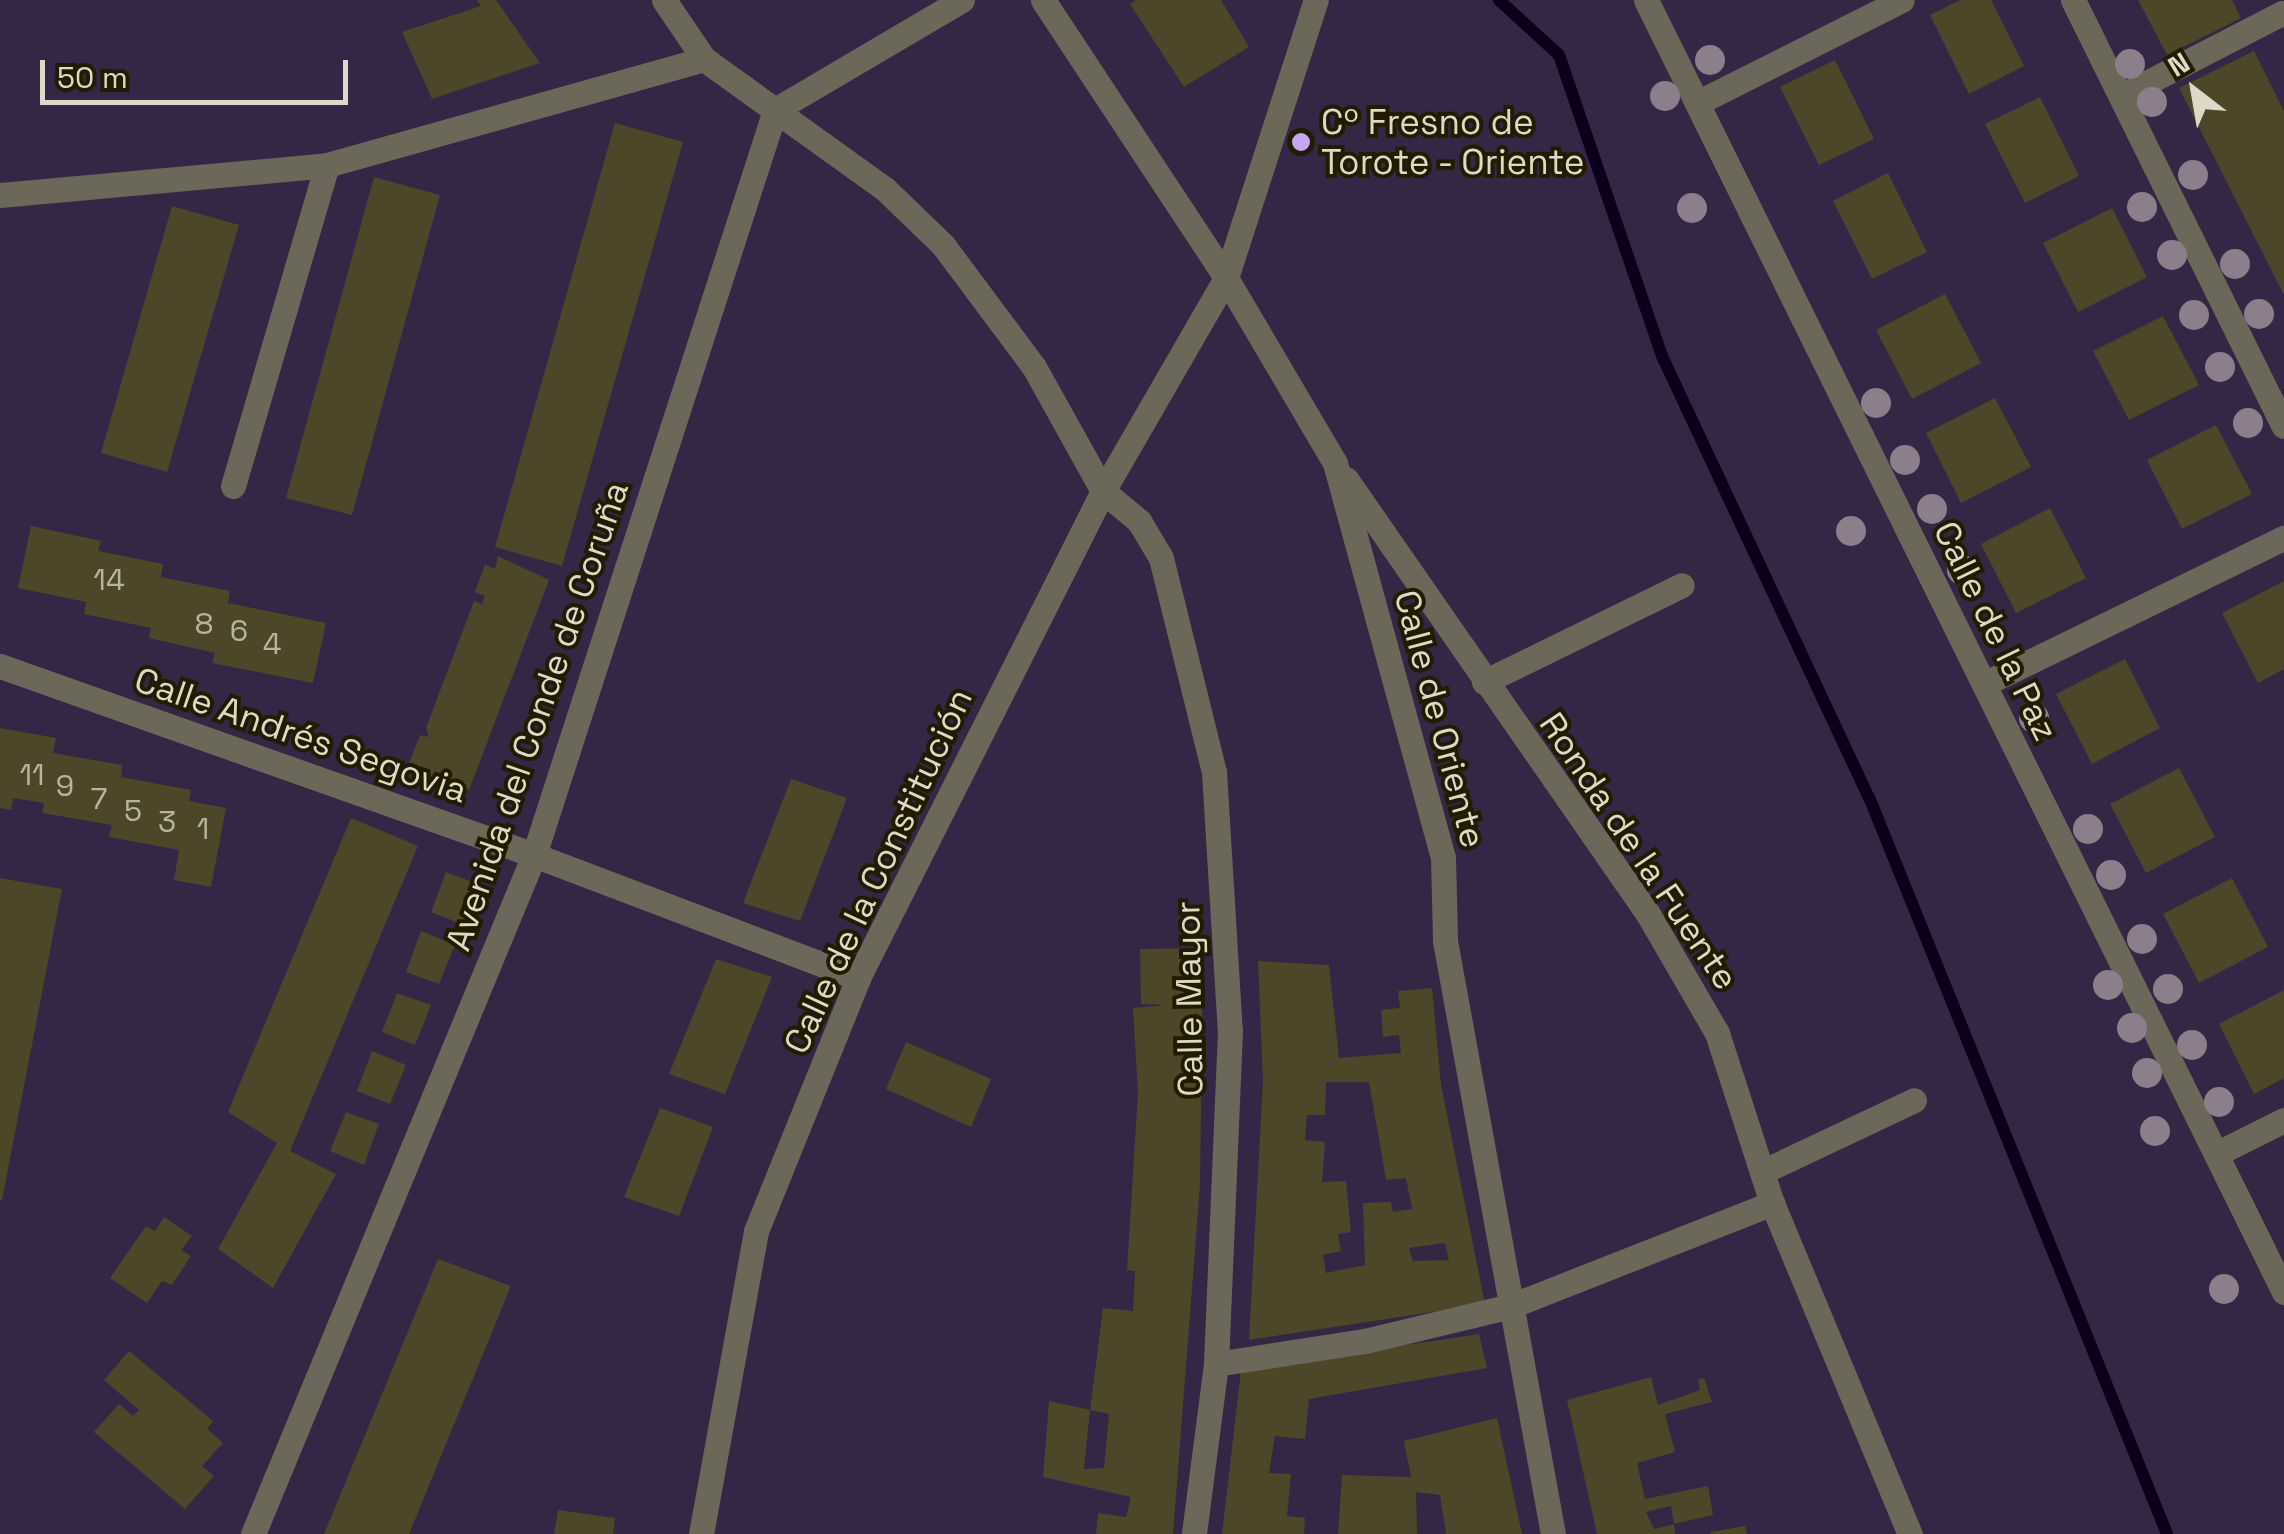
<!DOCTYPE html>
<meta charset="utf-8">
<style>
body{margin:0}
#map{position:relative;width:2284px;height:1534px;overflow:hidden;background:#231b00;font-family:"Space Grotesk",sans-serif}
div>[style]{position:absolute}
.green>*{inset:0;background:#332745}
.stream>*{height:12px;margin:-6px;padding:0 6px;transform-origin:6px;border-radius:6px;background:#0b001c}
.building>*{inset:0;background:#4e4628}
.minor>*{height:25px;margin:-12.5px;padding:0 12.5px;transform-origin:12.5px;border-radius:12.5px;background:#6b685a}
.trees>*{width:30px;height:30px;margin:-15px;border-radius:50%;background:#8c7f8b}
.dots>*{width:28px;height:28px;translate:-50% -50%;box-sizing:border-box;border:5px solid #231b00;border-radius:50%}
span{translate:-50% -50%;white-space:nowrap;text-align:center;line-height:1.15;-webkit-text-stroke:8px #231b00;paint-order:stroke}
.number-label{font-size:30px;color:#b9b49f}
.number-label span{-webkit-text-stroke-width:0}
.poi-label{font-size:35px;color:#ddd8c7}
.left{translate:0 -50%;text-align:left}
.street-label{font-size:35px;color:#ddd8c7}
.north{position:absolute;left:2144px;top:40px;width:100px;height:100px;-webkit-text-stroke:8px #231b00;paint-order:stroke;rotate:329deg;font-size:28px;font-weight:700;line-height:40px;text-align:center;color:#ddd8c7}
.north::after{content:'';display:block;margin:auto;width:35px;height:45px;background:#ddd8c7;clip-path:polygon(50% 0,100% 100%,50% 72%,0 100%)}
.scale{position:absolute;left:40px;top:60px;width:308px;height:45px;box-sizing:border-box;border:5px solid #ddd8c7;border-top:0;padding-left:12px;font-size:30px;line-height:35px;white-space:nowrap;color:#ddd8c7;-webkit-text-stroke:8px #231b00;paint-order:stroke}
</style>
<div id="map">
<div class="green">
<i style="clip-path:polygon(0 0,2284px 0,2284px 1534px,0 1534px)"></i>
</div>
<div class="stream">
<i style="left:1499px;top:0;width:81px;rotate:42.5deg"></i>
<i style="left:1559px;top:55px;width:318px;rotate:71.1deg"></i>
<i style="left:1662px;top:356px;width:487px;rotate:64.9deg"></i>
<i style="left:1869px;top:797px;width:795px;rotate:67.98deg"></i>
</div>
<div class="building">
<i style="clip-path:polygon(477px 0,496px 0,540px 63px,432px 99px,402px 32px,481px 6px)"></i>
<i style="clip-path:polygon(1136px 0,1221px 0,1249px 47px,1184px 87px,1130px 4px)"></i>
<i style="clip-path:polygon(1960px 0,1991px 0,2024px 66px,1969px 94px,1930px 15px)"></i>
<i style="clip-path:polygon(2138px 0,2232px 0,2241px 18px,2167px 55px)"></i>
<i style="clip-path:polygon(2254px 51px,2284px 111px,2284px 295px,2179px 88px)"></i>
<i style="clip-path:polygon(1835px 60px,1874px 139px,1819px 165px,1780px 87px)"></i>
<i style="clip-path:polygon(2040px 97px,2079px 176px,2025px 203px,1985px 124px)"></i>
<i style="clip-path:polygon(615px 123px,683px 142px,562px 566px,495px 547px)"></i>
<i style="clip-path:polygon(1888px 173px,1927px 252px,1872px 279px,1833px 201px)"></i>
<i style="clip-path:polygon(374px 177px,440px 195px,352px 515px,286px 498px)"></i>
<i style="clip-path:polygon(172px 206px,239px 225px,167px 472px,101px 453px)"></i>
<i style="clip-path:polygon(2112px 208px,2147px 277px,2078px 312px,2043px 243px)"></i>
<i style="clip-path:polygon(1945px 294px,1981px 363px,1912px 399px,1876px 330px)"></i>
<i style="clip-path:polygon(2163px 316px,2199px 385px,2129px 420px,2093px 351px)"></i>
<i style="clip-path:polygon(1995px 398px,2031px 467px,1961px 503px,1926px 433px)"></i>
<i style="clip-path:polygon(2216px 425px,2252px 494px,2182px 529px,2147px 460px)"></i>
<i style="clip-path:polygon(2050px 508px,2086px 578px,2016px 613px,1981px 544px)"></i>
<i style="clip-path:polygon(31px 526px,101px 541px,98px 551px,163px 564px,161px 577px,230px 591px,228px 603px,326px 623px,313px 683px,212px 663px,215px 653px,149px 638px,151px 628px,84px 614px,86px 602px,18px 588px)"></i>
<i style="clip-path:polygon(498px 556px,549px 580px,469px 790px,434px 778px,431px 783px,416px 778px,420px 767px,409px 763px,420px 735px,429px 737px,426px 728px,474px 601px,482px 604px,485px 596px,475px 592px,485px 565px,495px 569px)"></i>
<i style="clip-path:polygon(2284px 581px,2284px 669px,2258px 683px,2222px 613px)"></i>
<i style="clip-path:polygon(2125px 659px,2160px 728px,2092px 764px,2056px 694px)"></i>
<i style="clip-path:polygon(0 728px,56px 738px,53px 753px,122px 765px,121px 777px,191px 790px,189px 801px,226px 808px,211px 887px,174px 880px,179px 850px,109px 837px,112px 825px,42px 813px,44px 803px,13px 798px,11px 810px,0 808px)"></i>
<i style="clip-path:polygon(2179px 768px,2215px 837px,2146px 873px,2110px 804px)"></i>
<i style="clip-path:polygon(791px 779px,847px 798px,800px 921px,743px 903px)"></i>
<i style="clip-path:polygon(351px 818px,418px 846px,290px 1151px,336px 1174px,273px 1288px,218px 1249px,277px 1143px,228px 1112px)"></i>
<i style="clip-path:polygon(446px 872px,479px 885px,464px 925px,431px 912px)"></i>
<i style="clip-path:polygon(0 878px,62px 889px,2px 1200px,0 1200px)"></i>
<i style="clip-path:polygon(2232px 878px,2268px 947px,2199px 983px,2163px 914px)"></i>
<i style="clip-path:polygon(421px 931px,455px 945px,439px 984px,406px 972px)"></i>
<i style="clip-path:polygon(1203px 948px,1200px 1185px,1173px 1534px,1096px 1534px,1098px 1513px,1126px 1517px,1131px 1497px,1043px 1477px,1049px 1401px,1090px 1410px,1084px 1469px,1104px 1468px,1109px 1414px,1090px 1410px,1103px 1308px,1133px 1311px,1135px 1271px,1127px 1270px,1138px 1093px,1133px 1008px,1165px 1005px,1141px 1004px,1140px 949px)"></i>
<i style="clip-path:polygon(716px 959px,772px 977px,725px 1094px,669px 1074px)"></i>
<i style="clip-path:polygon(evenodd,1258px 961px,1329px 965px,1339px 1058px,1401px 1053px,1399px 1035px,1383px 1037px,1381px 1010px,1400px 1008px,1398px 991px,1432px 988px,1441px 1085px,1485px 1304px,1249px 1340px,1263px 1080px,1258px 961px,1326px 1082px,1369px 1082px,1386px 1180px,1406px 1178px,1412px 1209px,1393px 1212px,1391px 1202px,1363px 1203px,1365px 1265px,1326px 1273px,1323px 1255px,1341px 1251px,1338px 1234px,1351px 1232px,1346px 1181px,1322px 1182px,1325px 1142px,1305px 1140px,1307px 1115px,1325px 1115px,1326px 1082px,1258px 961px,1445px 1243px,1449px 1260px,1413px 1261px,1409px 1248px,1445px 1243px)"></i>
<i style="clip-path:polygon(2284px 990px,2284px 1078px,2254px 1094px,2219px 1024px)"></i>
<i style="clip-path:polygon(397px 993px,431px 1005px,415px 1045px,382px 1032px)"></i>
<i style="clip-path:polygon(906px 1042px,991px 1079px,971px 1127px,886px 1089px)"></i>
<i style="clip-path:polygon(372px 1051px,406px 1065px,390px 1104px,357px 1091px)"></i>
<i style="clip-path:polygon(660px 1108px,713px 1127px,679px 1216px,624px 1197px)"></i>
<i style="clip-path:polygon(346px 1112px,379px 1124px,364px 1165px,330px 1151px)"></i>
<i style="clip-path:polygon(164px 1217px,192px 1236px,181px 1250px,191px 1256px,172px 1285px,162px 1281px,147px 1303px,110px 1278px,146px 1226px,155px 1231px)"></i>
<i style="clip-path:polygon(438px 1259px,511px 1286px,409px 1534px,324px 1534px)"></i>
<i style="clip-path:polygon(1479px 1334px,1487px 1368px,1309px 1399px,1305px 1439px,1275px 1436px,1269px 1473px,1291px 1474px,1287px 1516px,1305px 1518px,1304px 1534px,1222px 1534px,1241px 1370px)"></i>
<i style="clip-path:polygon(129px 1351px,213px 1421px,207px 1429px,223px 1443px,202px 1466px,214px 1476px,185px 1509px,94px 1432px,119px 1404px,133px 1416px,139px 1410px,104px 1380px)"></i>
<i style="clip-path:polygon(1651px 1377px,1658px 1405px,1700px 1390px,1698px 1380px,1704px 1378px,1712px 1402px,1665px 1414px,1675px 1452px,1637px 1463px,1645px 1499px,1708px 1486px,1713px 1515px,1674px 1524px,1671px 1506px,1646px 1512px,1654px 1529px,1674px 1524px,1675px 1534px,1597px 1534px,1567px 1400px)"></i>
<i style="clip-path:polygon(1497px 1418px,1522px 1534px,1446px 1534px,1440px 1495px,1416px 1492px,1417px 1534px,1338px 1534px,1342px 1475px,1411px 1477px,1404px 1441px)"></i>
<i style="clip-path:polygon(558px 1510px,615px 1518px,613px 1534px,554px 1534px)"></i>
<i style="clip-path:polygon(1745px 1526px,1747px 1534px,1711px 1534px,1710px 1532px)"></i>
</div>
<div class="minor">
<i style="left:664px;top:0;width:71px;rotate:55.9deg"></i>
<i style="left:704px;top:59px;width:223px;rotate:35.7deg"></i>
<i style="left:885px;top:189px;width:81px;rotate:44deg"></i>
<i style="left:943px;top:245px;width:152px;rotate:53.3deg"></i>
<i style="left:1034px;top:367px;width:142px;rotate:60.9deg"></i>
<i style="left:1103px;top:491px;width:47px;rotate:39.8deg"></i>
<i style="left:1139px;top:521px;width:43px;rotate:59.3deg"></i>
<i style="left:1161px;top:558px;width:220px;rotate:76.1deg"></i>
<i style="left:1214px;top:772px;width:258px;rotate:86.5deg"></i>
<i style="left:1230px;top:1030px;width:334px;rotate:92.4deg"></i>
<i style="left:1216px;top:1364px;width:171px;rotate:97.4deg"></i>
<i style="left:1043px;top:0;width:333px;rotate:56.6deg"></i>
<i style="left:1226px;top:278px;width:215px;rotate:59.5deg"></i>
<i style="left:1335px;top:463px;width:409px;rotate:74.7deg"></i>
<i style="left:1443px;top:857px;width:84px;rotate:88.6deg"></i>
<i style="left:1445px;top:941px;width:603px;rotate:79.68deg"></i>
<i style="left:1646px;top:0;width:1441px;rotate:63.72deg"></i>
<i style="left:2073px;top:0;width:475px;rotate:63.7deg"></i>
<i style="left:2121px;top:96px;width:181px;rotate:-27.3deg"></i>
<i style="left:1697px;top:103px;width:229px;rotate:-26.7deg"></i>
<i style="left:0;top:195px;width:328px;rotate:-5.2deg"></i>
<i style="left:327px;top:165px;width:392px;rotate:-15.7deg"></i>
<i style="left:1346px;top:479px;width:530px;rotate:55.23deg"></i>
<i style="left:1648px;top:914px;width:138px;rotate:59.9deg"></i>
<i style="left:1717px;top:1033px;width:179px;rotate:72.1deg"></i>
<i style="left:1772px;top:1203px;width:359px;rotate:67.4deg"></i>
<i style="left:233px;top:486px;width:334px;rotate:-73.7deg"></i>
<i style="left:0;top:666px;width:566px;rotate:19.49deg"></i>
<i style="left:534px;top:855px;width:347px;rotate:20.8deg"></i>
<i style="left:1484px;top:682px;width:220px;rotate:-26.1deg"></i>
<i style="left:1984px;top:684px;width:334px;rotate:-26deg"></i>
<i style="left:2216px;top:1154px;width:76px;rotate:-26.6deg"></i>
<i style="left:1762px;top:1172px;width:168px;rotate:-25.3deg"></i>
<i style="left:1216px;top:1364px;width:151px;rotate:-8.8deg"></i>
<i style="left:1365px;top:1341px;width:150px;rotate:-13.5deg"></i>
<i style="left:1511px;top:1306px;width:281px;rotate:-21.5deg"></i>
<i style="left:253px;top:1534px;width:735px;rotate:-67.52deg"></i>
<i style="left:534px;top:855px;width:783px;rotate:-72.07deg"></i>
<i style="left:775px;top:110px;width:217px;rotate:-30.5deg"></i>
<i style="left:701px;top:1534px;width:308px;rotate:-79.7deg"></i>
<i style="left:756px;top:1231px;width:273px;rotate:-68deg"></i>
<i style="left:858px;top:978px;width:545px;rotate:-63.29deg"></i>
<i style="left:1103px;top:491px;width:246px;rotate:-60deg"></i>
<i style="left:1226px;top:278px;width:292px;rotate:-72.1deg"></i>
</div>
<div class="trees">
<i style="left:1710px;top:60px"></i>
<i style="left:2130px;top:64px"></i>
<i style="left:1665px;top:96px"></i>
<i style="left:2152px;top:102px"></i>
<i style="left:2193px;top:175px"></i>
<i style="left:2142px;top:207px"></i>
<i style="left:1692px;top:208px"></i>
<i style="left:2172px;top:255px"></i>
<i style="left:2235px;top:264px"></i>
<i style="left:2259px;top:314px"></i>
<i style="left:2194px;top:315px"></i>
<i style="left:2220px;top:367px"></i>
<i style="left:1876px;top:403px"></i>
<i style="left:2248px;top:423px"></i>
<i style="left:1905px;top:460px"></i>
<i style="left:1932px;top:509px"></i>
<i style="left:1851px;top:531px"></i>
<i style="left:1962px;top:570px"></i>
<i style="left:2034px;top:718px"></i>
<i style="left:2088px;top:829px"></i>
<i style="left:2111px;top:875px"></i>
<i style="left:2142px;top:939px"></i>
<i style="left:2108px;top:985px"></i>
<i style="left:2168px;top:989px"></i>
<i style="left:2132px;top:1028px"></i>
<i style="left:2192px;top:1045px"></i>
<i style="left:2147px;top:1073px"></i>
<i style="left:2219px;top:1102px"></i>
<i style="left:2155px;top:1131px"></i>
<i style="left:2224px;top:1289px"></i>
</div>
<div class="dots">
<i style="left:1301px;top:142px;background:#c4a7f1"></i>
</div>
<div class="number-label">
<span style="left:109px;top:580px">14</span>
<span style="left:204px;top:624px">8</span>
<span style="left:239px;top:631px">6</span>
<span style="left:272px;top:644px">4</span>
<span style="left:32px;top:775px">11</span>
<span style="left:65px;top:786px">9</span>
<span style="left:99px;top:799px">7</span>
<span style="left:133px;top:811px">5</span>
<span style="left:167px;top:822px">3</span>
<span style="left:203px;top:829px">1</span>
</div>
<div class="poi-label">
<span class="left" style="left:1321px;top:142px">Cº Fresno de<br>Torote - Oriente</span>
</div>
<div class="street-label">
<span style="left:1996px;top:631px;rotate:64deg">Calle de la Paz</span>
<span style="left:537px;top:716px;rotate:-71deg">Avenida del Conde de Coruña</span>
<span style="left:1440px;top:719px;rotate:75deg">Calle de Oriente</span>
<span style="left:301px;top:735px;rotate:19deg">Calle Andrés Segovia</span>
<span style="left:1639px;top:851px;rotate:56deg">Ronda de la Fuente</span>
<span style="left:878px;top:871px;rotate:-65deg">Calle de la Constitución</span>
<span style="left:1189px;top:999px;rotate:-91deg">Calle Mayor</span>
</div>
<div class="north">N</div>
<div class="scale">50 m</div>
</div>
